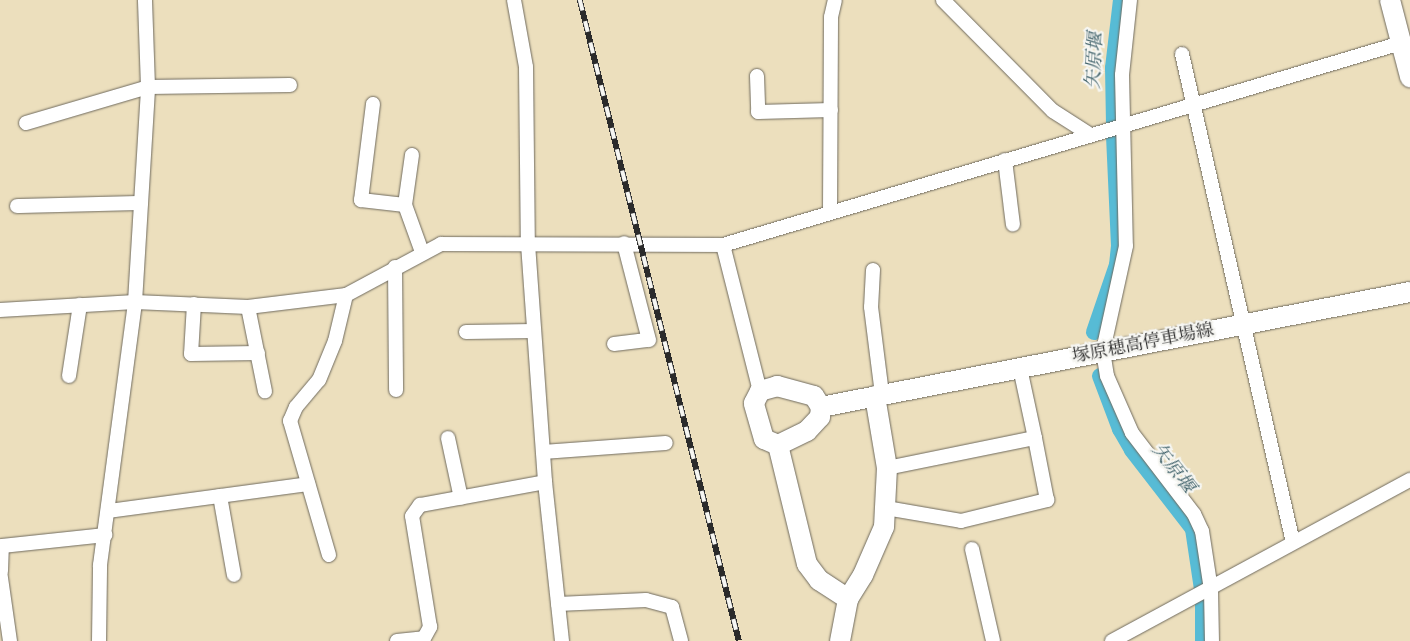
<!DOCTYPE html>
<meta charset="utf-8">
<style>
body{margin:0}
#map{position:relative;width:1410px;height:641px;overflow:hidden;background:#ecdfbd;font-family:"Old Standard TT","Noto Serif JP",serif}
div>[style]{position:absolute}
.canal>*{height:16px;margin:-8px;padding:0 8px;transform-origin:8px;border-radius:8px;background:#57bbd5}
.roads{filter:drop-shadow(0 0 1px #6f6a5e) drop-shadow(0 0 1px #6f6a5e)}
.minor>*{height:14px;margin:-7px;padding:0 7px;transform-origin:7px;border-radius:7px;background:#fff}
.secondary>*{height:20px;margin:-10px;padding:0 10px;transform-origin:10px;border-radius:10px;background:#fff}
.rail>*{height:5.5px;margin-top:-2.75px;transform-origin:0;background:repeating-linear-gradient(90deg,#f6f6f2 0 11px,#2b2b2b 0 22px);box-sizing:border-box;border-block:1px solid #2b2b2b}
span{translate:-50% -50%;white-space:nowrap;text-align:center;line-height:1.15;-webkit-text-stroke:4.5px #f6f6f2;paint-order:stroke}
.street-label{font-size:18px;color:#2b2b2b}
.water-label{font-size:19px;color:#3a5d66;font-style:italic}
</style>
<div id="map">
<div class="canal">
<i style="left:1114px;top:124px;width:56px;rotate:-91deg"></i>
<i style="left:1113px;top:68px;width:68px;rotate:-83.3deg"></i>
<i style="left:1094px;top:332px;width:71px;rotate:-71.1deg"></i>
<i style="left:1117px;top:265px;width:19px;rotate:-84deg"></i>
<i style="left:1119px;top:246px;width:110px;rotate:-92.6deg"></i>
<i style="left:1100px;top:376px;width:57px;rotate:69.3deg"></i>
<i style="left:1120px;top:429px;width:24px;rotate:60deg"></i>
<i style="left:1132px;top:450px;width:100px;rotate:52.3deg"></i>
<i style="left:1193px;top:529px;width:61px;rotate:81.5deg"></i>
<i style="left:1203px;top:600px;width:41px;rotate:90deg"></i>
</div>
<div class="roads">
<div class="minor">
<i style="left:514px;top:0;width:68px;rotate:79.8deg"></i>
<i style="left:526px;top:67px;width:177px;rotate:89.4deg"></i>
<i style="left:528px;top:244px;width:239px;rotate:85.9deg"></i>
<i style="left:545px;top:482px;width:160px;rotate:83.9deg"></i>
<i style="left:943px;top:0;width:156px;rotate:45.3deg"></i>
<i style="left:1053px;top:111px;width:43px;rotate:32.6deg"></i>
<i style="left:1130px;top:0;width:75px;rotate:96.1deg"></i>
<i style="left:1122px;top:75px;width:171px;rotate:88.7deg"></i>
<i style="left:1126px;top:246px;width:107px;rotate:102.4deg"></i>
<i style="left:1103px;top:351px;width:25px;rotate:81deg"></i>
<i style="left:1107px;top:376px;width:62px;rotate:66.3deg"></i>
<i style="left:1132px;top:433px;width:102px;rotate:52.6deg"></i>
<i style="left:1194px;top:514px;width:19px;rotate:65deg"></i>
<i style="left:1202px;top:531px;width:60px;rotate:81.3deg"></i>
<i style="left:1211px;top:590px;width:51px;rotate:88.9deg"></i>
<i style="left:1182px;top:54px;width:499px;rotate:77.2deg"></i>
<i style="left:757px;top:76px;width:36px;rotate:88deg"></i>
<i style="left:758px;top:112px;width:73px;rotate:-1.6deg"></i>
<i style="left:373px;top:104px;width:97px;rotate:97.1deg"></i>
<i style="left:361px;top:200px;width:44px;rotate:6.5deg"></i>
<i style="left:26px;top:123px;width:127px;rotate:-16.4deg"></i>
<i style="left:148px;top:87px;width:142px;rotate:-0.8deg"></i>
<i style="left:412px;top:155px;width:50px;rotate:98deg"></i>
<i style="left:405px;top:205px;width:50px;rotate:70.1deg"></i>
<i style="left:1005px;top:160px;width:65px;rotate:83deg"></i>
<i style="left:17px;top:206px;width:124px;rotate:-1.4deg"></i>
<i style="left:830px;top:212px;width:195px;rotate:-89.7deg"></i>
<i style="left:831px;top:17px;width:17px;rotate:-77deg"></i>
<i style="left:723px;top:245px;width:151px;rotate:75.8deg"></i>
<i style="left:395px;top:267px;width:123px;rotate:89.5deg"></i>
<i style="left:873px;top:270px;width:37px;rotate:93deg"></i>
<i style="left:871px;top:307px;width:88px;rotate:82.8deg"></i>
<i style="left:194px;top:304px;width:50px;rotate:93.4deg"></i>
<i style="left:191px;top:354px;width:67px;rotate:-0.9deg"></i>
<i style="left:248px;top:307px;width:86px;rotate:78.6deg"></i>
<i style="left:0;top:310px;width:135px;rotate:-3.4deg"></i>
<i style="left:135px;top:302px;width:113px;rotate:2.5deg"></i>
<i style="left:248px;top:307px;width:99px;rotate:-7deg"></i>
<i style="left:346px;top:295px;width:108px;rotate:-28.2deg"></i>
<i style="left:441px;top:244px;width:282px;rotate:0.2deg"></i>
<i style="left:723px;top:245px;width:707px;rotate:-16.59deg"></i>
<i style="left:466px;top:332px;width:68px;rotate:-0.8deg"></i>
<i style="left:614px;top:344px;width:35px;rotate:-7deg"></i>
<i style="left:649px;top:340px;width:100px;rotate:-104.5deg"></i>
<i style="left:69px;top:376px;width:72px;rotate:-81.2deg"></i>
<i style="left:448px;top:438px;width:61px;rotate:77.8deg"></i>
<i style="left:543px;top:452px;width:123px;rotate:-4.2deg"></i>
<i style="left:887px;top:468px;width:151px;rotate:-11.5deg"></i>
<i style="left:1035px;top:438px;width:72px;rotate:-102.1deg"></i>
<i style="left:220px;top:496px;width:80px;rotate:80deg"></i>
<i style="left:886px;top:508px;width:76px;rotate:9.8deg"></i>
<i style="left:961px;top:521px;width:89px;rotate:-13.7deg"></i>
<i style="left:1047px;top:500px;width:63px;rotate:-101deg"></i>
<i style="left:109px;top:511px;width:201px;rotate:-7.7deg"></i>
<i style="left:972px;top:549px;width:94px;rotate:77.1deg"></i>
<i style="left:329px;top:555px;width:140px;rotate:-106.2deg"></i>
<i style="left:290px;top:421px;width:15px;rotate:-67deg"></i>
<i style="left:296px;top:407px;width:35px;rotate:-50deg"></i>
<i style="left:319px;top:380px;width:42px;rotate:-67.7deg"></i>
<i style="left:335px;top:341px;width:47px;rotate:-76.6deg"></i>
<i style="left:0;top:571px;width:71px;rotate:81.9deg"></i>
<i style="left:1px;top:571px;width:25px;rotate:-88deg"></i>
<i style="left:2px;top:546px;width:104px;rotate:-6.1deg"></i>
<i style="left:558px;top:604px;width:88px;rotate:-2.6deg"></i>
<i style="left:646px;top:600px;width:27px;rotate:15deg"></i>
<i style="left:672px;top:607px;width:35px;rotate:75deg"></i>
<i style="left:99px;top:641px;width:76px;rotate:-89.2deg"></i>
<i style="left:100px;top:565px;width:265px;rotate:-82.4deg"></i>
<i style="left:135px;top:302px;width:215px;rotate:-86.5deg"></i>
<i style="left:148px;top:87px;width:87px;rotate:-92deg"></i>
<i style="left:397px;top:641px;width:27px;rotate:-6deg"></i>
<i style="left:424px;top:638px;width:13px;rotate:-61deg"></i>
<i style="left:430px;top:627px;width:112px;rotate:-99.2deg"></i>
<i style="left:412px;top:516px;width:14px;rotate:-54deg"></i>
<i style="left:420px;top:505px;width:127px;rotate:-10.4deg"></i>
<i style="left:1112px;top:641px;width:339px;rotate:-28.4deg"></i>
</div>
<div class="secondary">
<i style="left:1390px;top:0;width:80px;rotate:75.4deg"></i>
<i style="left:777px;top:386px;width:38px;rotate:15deg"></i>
<i style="left:814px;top:396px;width:13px;rotate:58deg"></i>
<i style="left:821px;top:407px;width:10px;rotate:96deg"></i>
<i style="left:820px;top:417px;width:19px;rotate:133deg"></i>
<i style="left:807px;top:431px;width:32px;rotate:154deg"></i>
<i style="left:778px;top:445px;width:15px;rotate:-157deg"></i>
<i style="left:764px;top:439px;width:37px;rotate:-106deg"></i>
<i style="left:754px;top:403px;width:13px;rotate:-63deg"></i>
<i style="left:760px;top:391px;width:18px;rotate:-16deg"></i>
<i style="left:821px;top:407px;width:600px;rotate:-11.05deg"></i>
<i style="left:778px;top:445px;width:122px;rotate:76.3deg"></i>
<i style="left:807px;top:564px;width:20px;rotate:53deg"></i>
<i style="left:819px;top:580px;width:35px;rotate:33deg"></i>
<i style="left:840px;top:641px;width:43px;rotate:-79.2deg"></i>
<i style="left:848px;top:599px;width:28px;rotate:-58deg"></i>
<i style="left:863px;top:575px;width:52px;rotate:-66.4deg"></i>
<i style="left:884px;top:527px;width:59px;rotate:-87.1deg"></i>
<i style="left:887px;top:468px;width:73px;rotate:-99.5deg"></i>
</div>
</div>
<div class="rail">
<i style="left:580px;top:0;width:660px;rotate:76.07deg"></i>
</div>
<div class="street-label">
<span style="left:1143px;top:344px;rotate:-11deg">塚原穂高停車場線</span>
</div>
<div class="water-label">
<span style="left:1096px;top:61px;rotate:-87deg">矢原堰</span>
<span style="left:1172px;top:469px;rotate:52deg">矢原堰</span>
</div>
</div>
